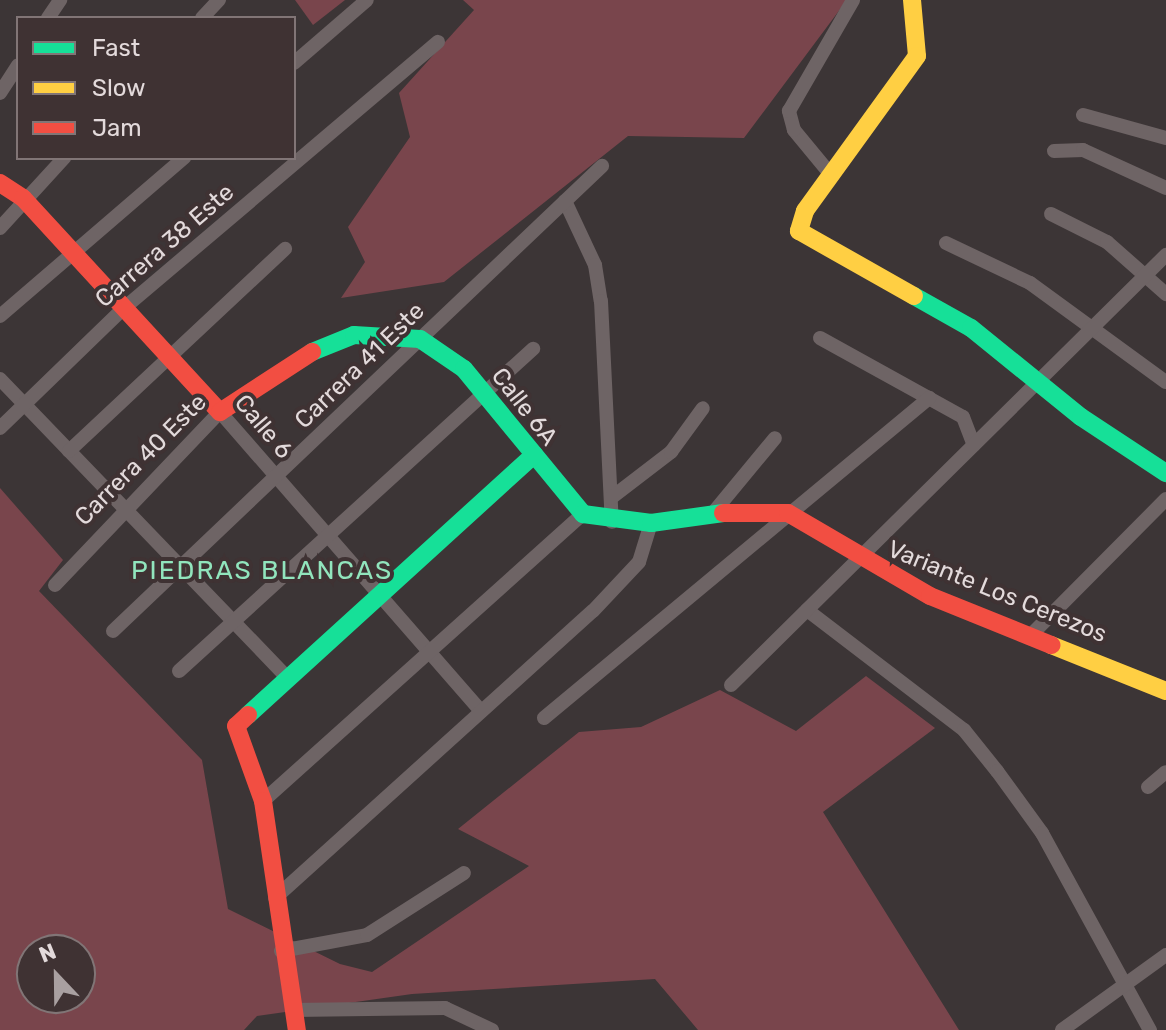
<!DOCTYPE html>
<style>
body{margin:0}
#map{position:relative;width:1166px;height:1030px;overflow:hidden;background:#3c3536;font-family:Rubik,sans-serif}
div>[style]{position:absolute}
.green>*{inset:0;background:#79454c}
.street>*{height:14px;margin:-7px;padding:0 7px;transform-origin:7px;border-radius:7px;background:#6e6465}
.fast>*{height:18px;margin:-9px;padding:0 9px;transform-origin:9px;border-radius:9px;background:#16e098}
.slow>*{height:18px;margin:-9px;padding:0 9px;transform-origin:9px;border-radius:9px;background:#ffcf43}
.jam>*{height:18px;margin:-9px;padding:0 9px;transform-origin:9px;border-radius:9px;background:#f24e42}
span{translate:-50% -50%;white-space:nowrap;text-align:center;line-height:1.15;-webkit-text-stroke:8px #3f3233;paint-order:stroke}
.street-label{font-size:24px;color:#e3dadb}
.neighbourhood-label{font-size:26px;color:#91e5bd;letter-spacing:2px}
.legend{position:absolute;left:16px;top:16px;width:280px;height:144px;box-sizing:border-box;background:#3f3233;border:2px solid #817576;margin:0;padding:10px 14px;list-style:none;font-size:24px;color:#e3dadb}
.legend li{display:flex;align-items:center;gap:16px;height:40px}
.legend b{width:40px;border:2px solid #817576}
.north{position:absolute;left:16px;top:934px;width:80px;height:80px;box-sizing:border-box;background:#3f3233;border:2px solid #817576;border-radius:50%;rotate:338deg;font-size:22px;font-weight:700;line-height:32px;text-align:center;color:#e3dadb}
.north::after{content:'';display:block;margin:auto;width:28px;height:36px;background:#a9a0a1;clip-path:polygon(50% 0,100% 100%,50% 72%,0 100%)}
</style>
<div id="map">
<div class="green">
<i style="clip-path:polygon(295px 0,345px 0,313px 25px)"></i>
<i style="clip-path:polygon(463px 0,847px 0,744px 138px,628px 136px,444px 282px,341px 298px,365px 262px,348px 227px,410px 137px,399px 93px,474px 10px)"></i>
<i style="clip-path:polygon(evenodd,0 488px,63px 560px,39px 591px,202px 760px,228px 909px,340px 964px,372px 972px,529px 866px,458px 829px,579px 732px,641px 727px,720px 690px,796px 731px,866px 676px,935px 728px,823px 812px,959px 1030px,698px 1030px,655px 979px,412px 994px,257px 1016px,244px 1030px,0 1030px,0 488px,32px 950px,80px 950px,80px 998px,32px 998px,32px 950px)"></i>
</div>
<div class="street">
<i style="left:48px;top:18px;width:22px;rotate:-56deg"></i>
<i style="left:202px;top:18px;width:25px;rotate:-47deg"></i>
<i style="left:294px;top:63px;width:96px;rotate:-40.8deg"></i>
<i style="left:0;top:93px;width:33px;rotate:-57deg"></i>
<i style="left:1083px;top:115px;width:86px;rotate:15.5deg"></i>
<i style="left:1054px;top:151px;width:29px;rotate:-2deg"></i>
<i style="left:1083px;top:150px;width:91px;rotate:24.6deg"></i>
<i style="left:832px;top:176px;width:60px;rotate:-129.6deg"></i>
<i style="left:794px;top:130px;width:20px;rotate:-105deg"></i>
<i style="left:789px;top:111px;width:128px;rotate:-60deg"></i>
<i style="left:565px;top:201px;width:71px;rotate:64.9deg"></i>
<i style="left:595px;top:265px;width:36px;rotate:81deg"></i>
<i style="left:601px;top:301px;width:221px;rotate:87.2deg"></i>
<i style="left:1051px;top:214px;width:63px;rotate:26.6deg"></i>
<i style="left:1107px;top:242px;width:79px;rotate:41.4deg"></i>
<i style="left:0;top:228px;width:95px;rotate:-47.6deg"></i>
<i style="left:946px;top:243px;width:93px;rotate:25.5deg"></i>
<i style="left:1030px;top:283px;width:168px;rotate:36.1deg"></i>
<i style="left:0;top:316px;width:243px;rotate:-40.7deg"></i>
<i style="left:820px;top:338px;width:163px;rotate:28.9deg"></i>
<i style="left:963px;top:417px;width:30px;rotate:69deg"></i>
<i style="left:0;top:379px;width:415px;rotate:46.1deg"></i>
<i style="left:0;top:428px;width:171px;rotate:-44.1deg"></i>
<i style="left:123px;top:309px;width:413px;rotate:-40.3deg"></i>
<i style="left:69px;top:451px;width:296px;rotate:-43.1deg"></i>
<i style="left:611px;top:498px;width:76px;rotate:-37.5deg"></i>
<i style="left:671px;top:452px;width:54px;rotate:-54deg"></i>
<i style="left:713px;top:513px;width:97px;rotate:-50.4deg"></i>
<i style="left:55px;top:585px;width:239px;rotate:-46.4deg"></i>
<i style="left:220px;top:412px;width:397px;rotate:48.9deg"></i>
<i style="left:807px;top:610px;width:198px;rotate:37.4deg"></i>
<i style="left:964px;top:730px;width:53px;rotate:51.2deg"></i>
<i style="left:997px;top:771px;width:77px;rotate:54deg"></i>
<i style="left:1042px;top:833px;width:225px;rotate:61.3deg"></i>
<i style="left:113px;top:631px;width:675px;rotate:-43.56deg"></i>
<i style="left:1030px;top:636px;width:193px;rotate:-45.2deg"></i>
<i style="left:179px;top:671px;width:479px;rotate:-42.3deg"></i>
<i style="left:731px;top:685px;width:612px;rotate:-44.67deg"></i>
<i style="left:544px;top:718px;width:501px;rotate:-39.73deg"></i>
<i style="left:1148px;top:787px;width:23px;rotate:-40deg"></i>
<i style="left:263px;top:801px;width:430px;rotate:-41.9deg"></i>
<i style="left:275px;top:898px;width:428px;rotate:-42.1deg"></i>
<i style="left:593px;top:611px;width:67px;rotate:-46.8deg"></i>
<i style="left:639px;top:562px;width:41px;rotate:-72.9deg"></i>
<i style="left:281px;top:951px;width:87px;rotate:-10.5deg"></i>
<i style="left:367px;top:935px;width:115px;rotate:-32.6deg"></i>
<i style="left:293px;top:1010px;width:152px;rotate:-0.8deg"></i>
<i style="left:445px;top:1008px;width:52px;rotate:25.1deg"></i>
<i style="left:1062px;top:1030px;width:128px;rotate:-35.8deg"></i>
</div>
<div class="fast">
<i style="left:914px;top:296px;width:65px;rotate:29.3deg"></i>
<i style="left:971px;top:328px;width:141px;rotate:39deg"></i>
<i style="left:1081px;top:417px;width:102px;rotate:33.4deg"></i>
<i style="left:312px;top:352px;width:45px;rotate:-22deg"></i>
<i style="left:354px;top:335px;width:66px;rotate:3.5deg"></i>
<i style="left:420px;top:339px;width:53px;rotate:34.3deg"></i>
<i style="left:464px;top:369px;width:188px;rotate:50.6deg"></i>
<i style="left:583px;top:514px;width:69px;rotate:7.5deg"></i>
<i style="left:651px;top:523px;width:73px;rotate:-7.9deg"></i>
<i style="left:248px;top:715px;width:387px;rotate:-42.3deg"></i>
</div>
<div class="slow">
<i style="left:912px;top:0;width:56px;rotate:84.9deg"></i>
<i style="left:917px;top:56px;width:191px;rotate:125.9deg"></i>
<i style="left:805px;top:211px;width:21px;rotate:107deg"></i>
<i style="left:799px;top:231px;width:132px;rotate:29.5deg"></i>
<i style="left:1051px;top:645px;width:124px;rotate:21.8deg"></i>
</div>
<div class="jam">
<i style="left:0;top:183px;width:27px;rotate:33deg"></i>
<i style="left:23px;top:198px;width:291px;rotate:47.4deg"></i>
<i style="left:220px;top:412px;width:110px;rotate:-33.1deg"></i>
<i style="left:723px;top:513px;width:65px"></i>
<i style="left:788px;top:513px;width:164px;rotate:30.3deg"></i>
<i style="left:930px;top:596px;width:131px;rotate:22deg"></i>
<i style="left:248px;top:715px;width:16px;rotate:137deg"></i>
<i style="left:236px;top:726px;width:80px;rotate:70.2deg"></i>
<i style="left:263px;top:801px;width:232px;rotate:81.6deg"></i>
</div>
<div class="street-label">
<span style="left:165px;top:246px;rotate:-41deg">Carrera 38 Este</span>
<span style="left:360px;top:366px;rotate:-44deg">Carrera 41 Este</span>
<span style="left:524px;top:407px;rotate:52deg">Calle 6A</span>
<span style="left:263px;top:427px;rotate:50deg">Calle 6</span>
<span style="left:141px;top:460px;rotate:-45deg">Carrera 40 Este</span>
<span style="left:997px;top:592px;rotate:22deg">Variante Los Cerezos</span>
</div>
<div class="neighbourhood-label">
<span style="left:262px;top:571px">PIEDRAS BLANCAS</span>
</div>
<ul class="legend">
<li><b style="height:10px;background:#16e098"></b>Fast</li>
<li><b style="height:10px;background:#ffcf43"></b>Slow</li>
<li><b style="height:10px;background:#f24e42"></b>Jam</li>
</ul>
<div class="north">N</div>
</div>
